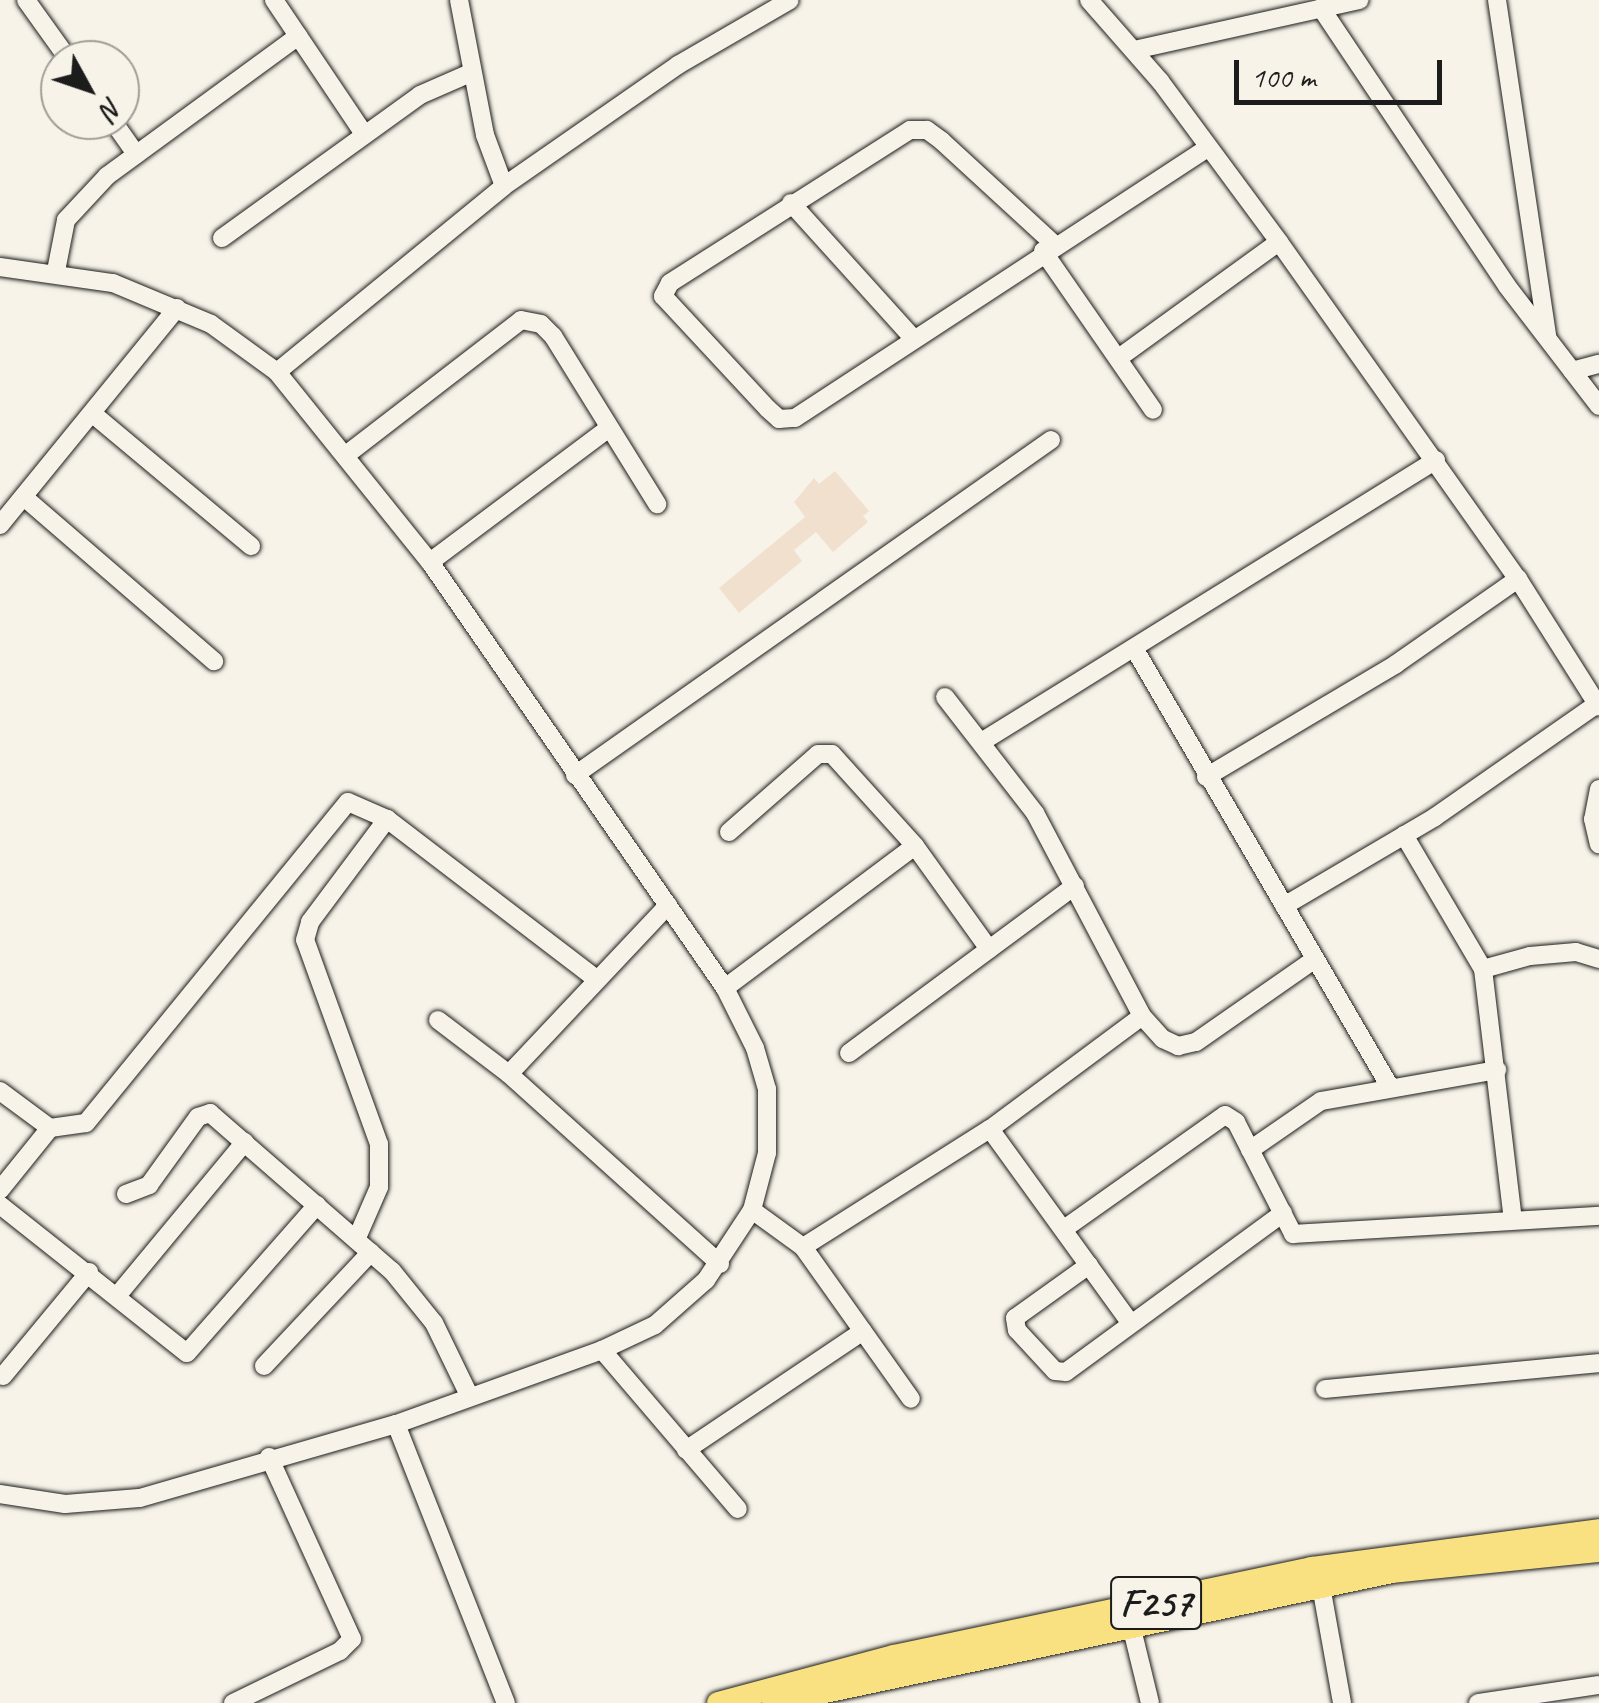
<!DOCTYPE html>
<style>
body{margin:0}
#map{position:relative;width:1599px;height:1703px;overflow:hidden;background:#f7f3e8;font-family:Caveat,sans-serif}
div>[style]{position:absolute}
.built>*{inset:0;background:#f2e0cf}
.roads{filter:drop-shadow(0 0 2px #1c1c1c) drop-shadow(0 0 2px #1c1c1c)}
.minor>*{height:18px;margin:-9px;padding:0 9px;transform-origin:9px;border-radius:9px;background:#f7f3e8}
.major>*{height:22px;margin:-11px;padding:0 11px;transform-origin:11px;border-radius:11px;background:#f9e181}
span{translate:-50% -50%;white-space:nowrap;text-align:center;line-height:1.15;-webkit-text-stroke:8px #f7f3e8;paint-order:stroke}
.shield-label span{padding:2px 8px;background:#f7f3e8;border:2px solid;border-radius:8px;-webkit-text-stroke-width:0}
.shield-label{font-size:40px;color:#1c1c1c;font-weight:700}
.north{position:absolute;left:40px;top:40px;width:100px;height:100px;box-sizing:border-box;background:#f7f3e8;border:2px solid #9f9d96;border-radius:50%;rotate:130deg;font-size:28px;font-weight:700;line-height:40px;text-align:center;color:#1c1c1c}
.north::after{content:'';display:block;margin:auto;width:35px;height:45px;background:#1c1c1c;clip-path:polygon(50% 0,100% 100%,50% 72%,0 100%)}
.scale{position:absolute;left:1234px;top:60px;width:208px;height:45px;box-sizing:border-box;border:5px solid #1c1c1c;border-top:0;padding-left:12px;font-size:30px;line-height:35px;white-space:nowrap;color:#1c1c1c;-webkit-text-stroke:8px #f7f3e8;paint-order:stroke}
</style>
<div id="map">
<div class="built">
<i style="clip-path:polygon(835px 471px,869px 511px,863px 516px,868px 522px,833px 552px,816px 532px,794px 550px,802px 561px,739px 613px,719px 588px,805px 517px,794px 502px,814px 478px,819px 484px)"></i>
</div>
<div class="roads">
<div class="minor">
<i style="left:26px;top:0;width:74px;rotate:54.4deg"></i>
<i style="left:274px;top:0;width:161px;rotate:56.1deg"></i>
<i style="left:459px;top:0;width:137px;rotate:79.1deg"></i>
<i style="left:485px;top:135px;width:54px;rotate:69.6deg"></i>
<i style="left:1089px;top:0;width:108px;rotate:48.8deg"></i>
<i style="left:1160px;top:81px;width:200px;rotate:53.5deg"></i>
<i style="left:1279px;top:242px;width:413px;rotate:54.7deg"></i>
<i style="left:1518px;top:579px;width:151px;rotate:57.7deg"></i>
<i style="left:1497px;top:0;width:340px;rotate:81.5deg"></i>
<i style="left:1321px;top:8px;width:334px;rotate:56.2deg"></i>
<i style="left:1507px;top:286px;width:151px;rotate:52.5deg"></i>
<i style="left:1134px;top:50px;width:231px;rotate:-12.5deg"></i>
<i style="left:112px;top:120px;width:42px;rotate:54.8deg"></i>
<i style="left:791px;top:203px;width:181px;rotate:47.9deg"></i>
<i style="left:222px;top:238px;width:244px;rotate:-35.8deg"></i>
<i style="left:420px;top:95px;width:55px;rotate:-23.7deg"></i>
<i style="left:1056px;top:246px;width:155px;rotate:-137.4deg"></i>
<i style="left:942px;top:141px;width:19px;rotate:-144deg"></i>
<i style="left:927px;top:130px;width:17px;rotate:180deg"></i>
<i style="left:910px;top:130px;width:285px;rotate:147.5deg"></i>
<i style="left:670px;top:283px;width:15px;rotate:118deg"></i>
<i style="left:663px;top:296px;width:154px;rotate:47.1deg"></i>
<i style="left:768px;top:409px;width:15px;rotate:42deg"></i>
<i style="left:779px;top:419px;width:16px;rotate:-4deg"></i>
<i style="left:795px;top:418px;width:493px;rotate:-33.2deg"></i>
<i style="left:1043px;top:251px;width:193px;rotate:55.3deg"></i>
<i style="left:0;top:267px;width:114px;rotate:8.1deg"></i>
<i style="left:113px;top:283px;width:106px;rotate:22.7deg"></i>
<i style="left:211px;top:324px;width:82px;rotate:36deg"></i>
<i style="left:277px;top:372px;width:244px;rotate:51.2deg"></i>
<i style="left:430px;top:562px;width:518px;rotate:55.3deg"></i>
<i style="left:725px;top:988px;width:67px;rotate:63.4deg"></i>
<i style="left:755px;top:1048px;width:43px;rotate:73.7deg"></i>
<i style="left:767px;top:1089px;width:64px;rotate:90deg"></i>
<i style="left:767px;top:1153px;width:59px;rotate:104.7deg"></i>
<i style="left:752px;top:1210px;width:84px;rotate:123.3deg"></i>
<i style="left:706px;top:1280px;width:68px;rotate:138.6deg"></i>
<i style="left:655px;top:1325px;width:59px;rotate:154.7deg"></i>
<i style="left:602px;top:1350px;width:219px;rotate:160.2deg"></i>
<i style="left:396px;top:1424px;width:267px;rotate:163.9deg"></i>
<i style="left:139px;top:1498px;width:74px;rotate:175.4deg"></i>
<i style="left:65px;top:1504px;width:66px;rotate:-171.3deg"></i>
<i style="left:56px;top:271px;width:52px;rotate:-78.9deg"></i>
<i style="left:66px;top:220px;width:60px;rotate:-47deg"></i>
<i style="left:107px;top:176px;width:237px;rotate:-36.2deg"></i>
<i style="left:1120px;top:357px;width:196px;rotate:-35.9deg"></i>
<i style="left:1572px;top:371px;width:28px;rotate:-15deg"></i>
<i style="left:277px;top:372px;width:293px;rotate:-39.3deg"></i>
<i style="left:504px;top:186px;width:212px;rotate:-34.8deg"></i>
<i style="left:678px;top:65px;width:129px;rotate:-30.1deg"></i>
<i style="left:93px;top:414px;width:206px;rotate:39.9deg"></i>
<i style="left:346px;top:455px;width:221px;rotate:-37.6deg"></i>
<i style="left:521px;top:320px;width:20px;rotate:11deg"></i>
<i style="left:541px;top:324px;width:17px;rotate:45deg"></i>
<i style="left:553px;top:336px;width:198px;rotate:58.2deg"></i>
<i style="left:25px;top:498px;width:250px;rotate:40.8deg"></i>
<i style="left:0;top:525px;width:280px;rotate:-50.8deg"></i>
<i style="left:430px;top:562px;width:224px;rotate:-36.8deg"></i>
<i style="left:1134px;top:648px;width:506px;rotate:59.74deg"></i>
<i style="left:945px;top:697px;width:147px;rotate:52.2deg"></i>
<i style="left:1035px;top:813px;width:229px;rotate:62.2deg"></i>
<i style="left:1142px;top:1016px;width:31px;rotate:48deg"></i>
<i style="left:1163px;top:1039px;width:17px;rotate:25deg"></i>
<i style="left:1178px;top:1046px;width:18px;rotate:-13deg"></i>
<i style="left:1196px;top:1042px;width:145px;rotate:-34.9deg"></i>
<i style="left:983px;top:741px;width:533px;rotate:-31.81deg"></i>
<i style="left:575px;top:775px;width:582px;rotate:-35.14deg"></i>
<i style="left:1206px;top:777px;width:221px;rotate:-30.7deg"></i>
<i style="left:1396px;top:664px;width:149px;rotate:-34.9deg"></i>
<i style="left:1599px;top:789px;width:31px;rotate:101deg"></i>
<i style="left:1593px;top:819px;width:26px;rotate:77deg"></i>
<i style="left:729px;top:832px;width:118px;rotate:-41.2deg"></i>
<i style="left:818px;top:754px;width:14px"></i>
<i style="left:832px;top:754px;width:124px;rotate:47.9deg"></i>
<i style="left:915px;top:846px;width:127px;rotate:54.3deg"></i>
<i style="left:1404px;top:835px;width:156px;rotate:59.5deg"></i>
<i style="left:1483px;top:969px;width:252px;rotate:83.2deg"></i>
<i style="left:1284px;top:906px;width:175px;rotate:-30.5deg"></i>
<i style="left:1435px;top:817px;width:198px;rotate:-34.9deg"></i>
<i style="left:1483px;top:969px;width:49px;rotate:-15.5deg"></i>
<i style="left:1530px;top:956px;width:46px;rotate:-5deg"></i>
<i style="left:1576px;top:952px;width:24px;rotate:17deg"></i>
<i style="left:725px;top:988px;width:237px;rotate:-36.8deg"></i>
<i style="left:438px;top:1020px;width:89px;rotate:37.3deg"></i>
<i style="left:509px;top:1074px;width:284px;rotate:42deg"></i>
<i style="left:849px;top:1053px;width:281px;rotate:-36.5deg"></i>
<i style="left:509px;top:1074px;width:232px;rotate:-46.7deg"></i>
<i style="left:0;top:1091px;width:62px;rotate:36.5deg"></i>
<i style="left:50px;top:1128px;width:36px;rotate:-8deg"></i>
<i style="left:86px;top:1123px;width:414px;rotate:-50.8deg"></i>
<i style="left:348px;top:802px;width:43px;rotate:23.6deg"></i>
<i style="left:387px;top:819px;width:263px;rotate:37.4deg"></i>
<i style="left:990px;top:1129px;width:237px;rotate:54.1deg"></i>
<i style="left:1250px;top:1150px;width:86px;rotate:-34.6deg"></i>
<i style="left:1321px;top:1101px;width:179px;rotate:-10deg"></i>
<i style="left:0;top:1190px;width:80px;rotate:-51.1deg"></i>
<i style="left:126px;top:1194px;width:25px;rotate:-21deg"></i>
<i style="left:149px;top:1185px;width:84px;rotate:-54.2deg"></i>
<i style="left:198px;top:1117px;width:13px;rotate:-18deg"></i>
<i style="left:210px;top:1113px;width:241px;rotate:41deg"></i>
<i style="left:392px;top:1271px;width:67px;rotate:51.1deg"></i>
<i style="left:434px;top:1323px;width:82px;rotate:64.1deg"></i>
<i style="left:0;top:1205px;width:238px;rotate:38.4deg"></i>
<i style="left:187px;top:1353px;width:197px;rotate:-48.7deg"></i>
<i style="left:752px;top:1210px;width:63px;rotate:36deg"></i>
<i style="left:803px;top:1247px;width:186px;rotate:54.6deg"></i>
<i style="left:1064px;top:1229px;width:197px;rotate:-35.3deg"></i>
<i style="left:1225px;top:1115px;width:13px;rotate:32deg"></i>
<i style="left:1236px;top:1122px;width:126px;rotate:63deg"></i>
<i style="left:1293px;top:1234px;width:307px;rotate:-3.4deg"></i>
<i style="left:356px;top:1240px;width:58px;rotate:-66.5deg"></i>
<i style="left:379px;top:1187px;width:43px;rotate:-90deg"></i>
<i style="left:379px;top:1144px;width:217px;rotate:-109.9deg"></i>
<i style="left:305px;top:940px;width:19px;rotate:-74deg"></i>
<i style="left:310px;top:922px;width:129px;rotate:-53.2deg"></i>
<i style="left:803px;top:1247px;width:221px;rotate:-32.3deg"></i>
<i style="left:990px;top:1129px;width:189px;rotate:-36.6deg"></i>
<i style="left:1089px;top:1265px;width:91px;rotate:144.4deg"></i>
<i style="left:1015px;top:1318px;width:12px;rotate:81deg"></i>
<i style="left:1017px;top:1330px;width:56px;rotate:47.2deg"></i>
<i style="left:1055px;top:1371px;width:11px;rotate:5deg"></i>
<i style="left:1066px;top:1372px;width:269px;rotate:-36.2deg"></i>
<i style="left:117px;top:1296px;width:200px;rotate:-50.3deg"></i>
<i style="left:602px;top:1350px;width:209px;rotate:49.5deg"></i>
<i style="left:264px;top:1366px;width:156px;rotate:-46.8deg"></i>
<i style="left:3px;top:1376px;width:135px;rotate:-50.4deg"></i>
<i style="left:1325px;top:1389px;width:275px;rotate:-5.4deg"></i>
<i style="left:396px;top:1424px;width:300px;rotate:68.5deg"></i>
<i style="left:686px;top:1450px;width:213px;rotate:-33.9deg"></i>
<i style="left:1321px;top:1586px;width:119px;rotate:79.8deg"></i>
<i style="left:1131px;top:1625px;width:80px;rotate:76.3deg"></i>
<i style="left:233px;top:1703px;width:119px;rotate:-25.9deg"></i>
<i style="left:340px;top:1651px;width:17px;rotate:-45deg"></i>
<i style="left:352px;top:1639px;width:200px;rotate:-114.5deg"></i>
<i style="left:1478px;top:1703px;width:122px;rotate:-8.5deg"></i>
</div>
<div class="major">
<i style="left:718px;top:1703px;width:182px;rotate:-15deg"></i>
<i style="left:894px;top:1656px;width:427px;rotate:-11.9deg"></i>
<i style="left:1312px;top:1568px;width:290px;rotate:-7.5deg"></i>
<i style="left:773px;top:1703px;width:633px;rotate:-11.95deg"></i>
<i style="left:1392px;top:1572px;width:208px;rotate:-5.8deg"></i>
</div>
</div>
<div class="shield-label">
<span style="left:1156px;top:1603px">F257</span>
</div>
<div class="north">N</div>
<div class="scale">100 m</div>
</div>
